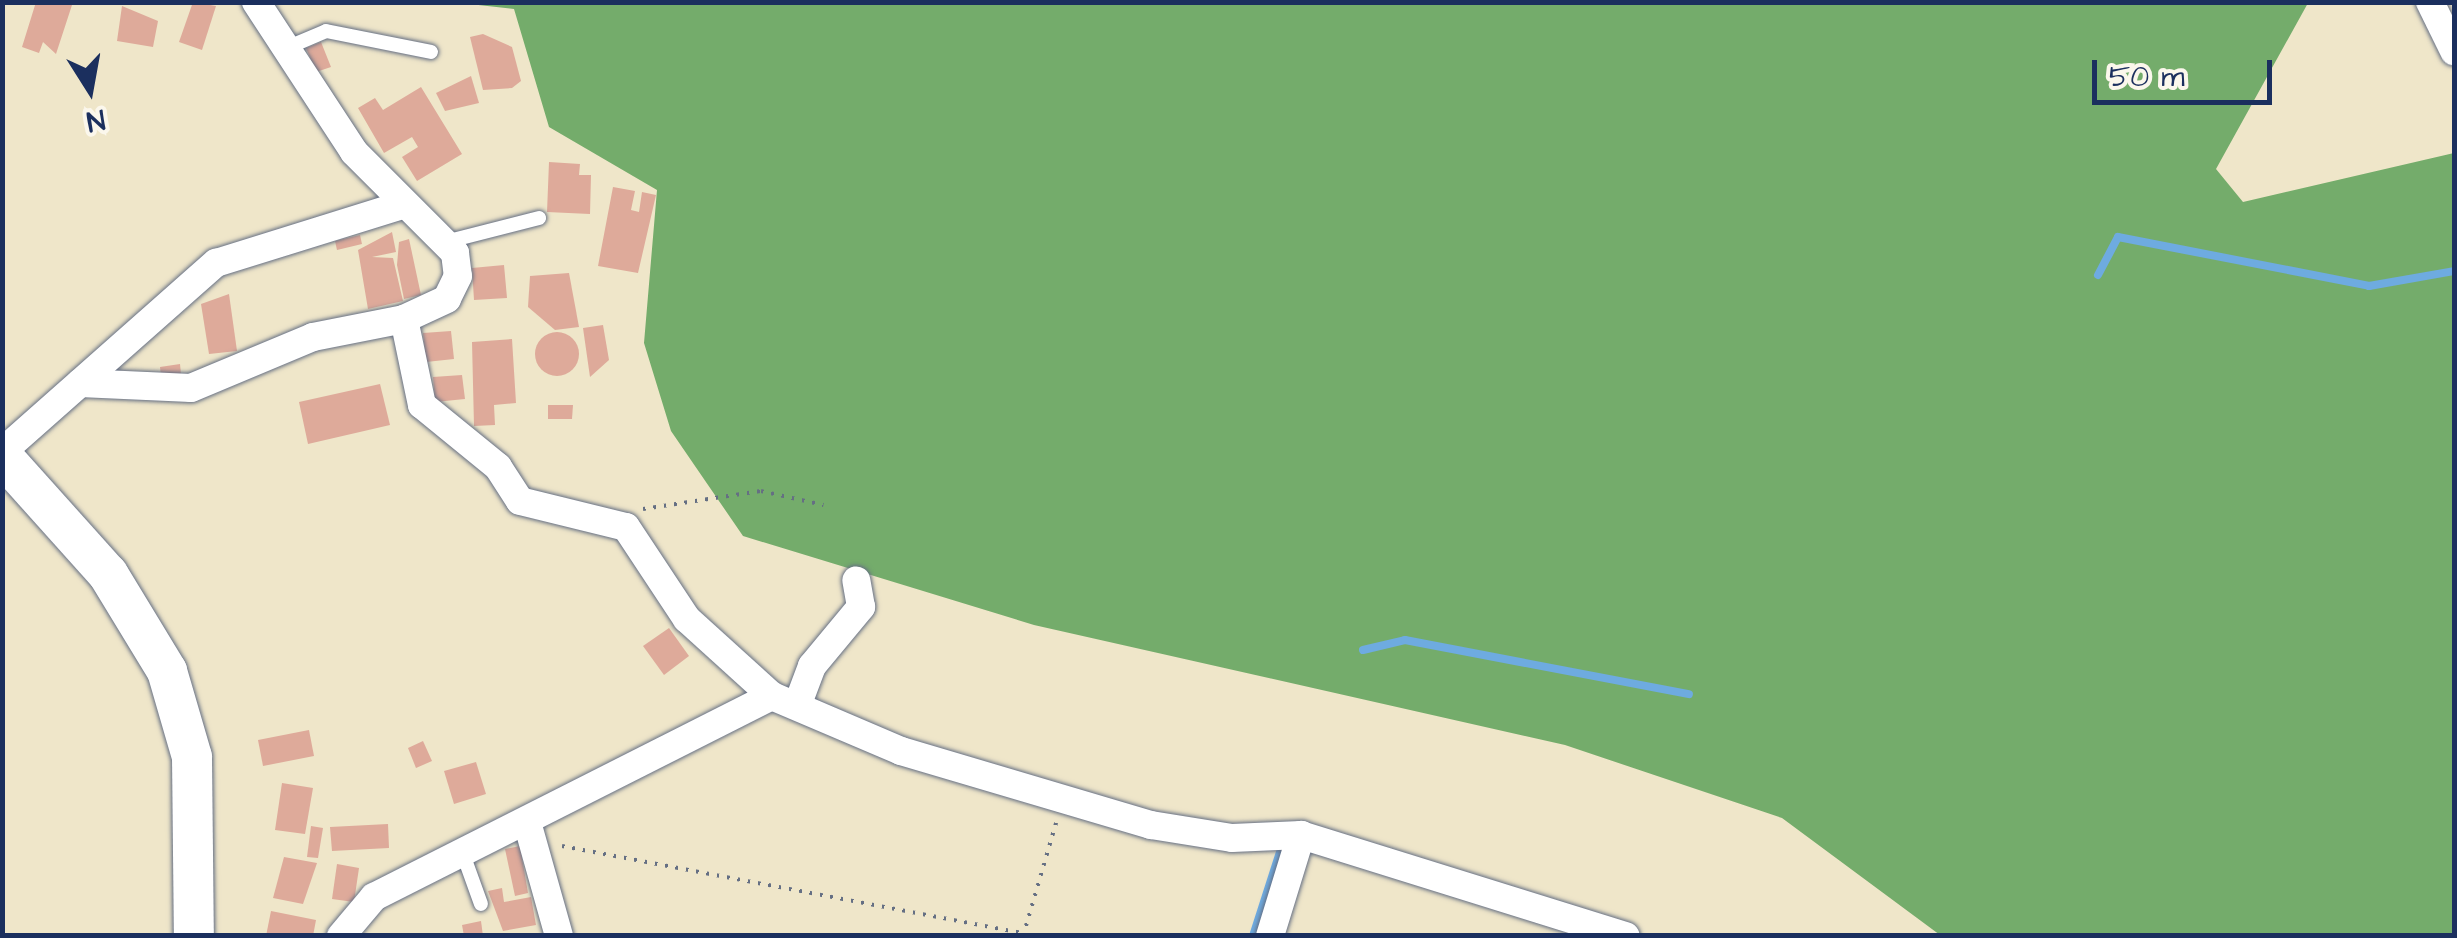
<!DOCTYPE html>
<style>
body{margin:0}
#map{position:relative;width:2457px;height:938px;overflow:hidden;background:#efe6c9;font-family:"Architects Daughter",sans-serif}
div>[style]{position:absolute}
.forest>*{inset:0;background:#74ac6b}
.stream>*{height:8px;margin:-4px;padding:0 4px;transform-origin:4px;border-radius:4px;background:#6eabe0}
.building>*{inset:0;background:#deaa9a}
.round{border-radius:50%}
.path>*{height:4px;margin-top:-2px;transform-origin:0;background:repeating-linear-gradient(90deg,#656f83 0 2.5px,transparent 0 10.5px)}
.roads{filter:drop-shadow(0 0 2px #656f83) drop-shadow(0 0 2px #656f83)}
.lane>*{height:14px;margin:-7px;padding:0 7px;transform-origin:7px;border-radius:7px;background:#fff}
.street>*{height:28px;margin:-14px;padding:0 14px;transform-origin:14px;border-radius:14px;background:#fff}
.secondary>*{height:40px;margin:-20px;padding:0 20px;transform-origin:20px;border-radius:20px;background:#fff}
span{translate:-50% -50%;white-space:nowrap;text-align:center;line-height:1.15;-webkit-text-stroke:8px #fbf7ec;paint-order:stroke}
.frame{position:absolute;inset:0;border:5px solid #1b2f5e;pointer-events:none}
.north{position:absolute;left:40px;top:40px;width:100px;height:100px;-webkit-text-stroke:8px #fbf7ec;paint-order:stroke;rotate:169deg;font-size:28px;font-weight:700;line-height:40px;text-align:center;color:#1b2f5e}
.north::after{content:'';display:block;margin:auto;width:35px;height:45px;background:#1b2f5e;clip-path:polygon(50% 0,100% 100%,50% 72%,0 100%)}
.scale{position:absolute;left:2092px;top:60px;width:180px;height:45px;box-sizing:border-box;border:5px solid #1b2f5e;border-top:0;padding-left:12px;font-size:30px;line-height:35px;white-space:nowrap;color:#1b2f5e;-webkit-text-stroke:8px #fbf7ec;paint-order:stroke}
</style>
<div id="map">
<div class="forest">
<i style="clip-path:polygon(460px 3px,2308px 3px,2216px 169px,2243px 202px,2454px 153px,2454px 935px,1940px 935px,1782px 818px,1565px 745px,1034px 625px,743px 536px,671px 431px,644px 343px,657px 190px,549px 127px,514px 9px)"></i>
</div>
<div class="stream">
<i style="left:2098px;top:275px;width:43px;rotate:-62.2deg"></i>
<i style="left:2118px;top:237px;width:256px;rotate:11deg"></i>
<i style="left:2369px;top:286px;width:86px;rotate:-10deg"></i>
<i style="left:1363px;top:650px;width:43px;rotate:-13.4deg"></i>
<i style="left:1405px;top:640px;width:289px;rotate:10.8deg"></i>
<i style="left:1253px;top:936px;width:91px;rotate:-72.2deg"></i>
</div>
<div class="building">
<i style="clip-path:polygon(36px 2px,72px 5px,56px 54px,43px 42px,39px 53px,22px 47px)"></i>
<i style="clip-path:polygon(193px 2px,216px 6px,202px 50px,179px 42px)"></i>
<i style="clip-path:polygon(122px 6px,158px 21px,153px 47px,117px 41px)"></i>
<i style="clip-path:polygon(483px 34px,512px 47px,521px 81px,512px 88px,483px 90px,470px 37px)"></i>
<i style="clip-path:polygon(321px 42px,331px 67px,316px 72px,306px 48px)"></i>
<i style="clip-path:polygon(471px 76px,479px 103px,445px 111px,436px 93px)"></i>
<i style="clip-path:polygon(421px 87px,462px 154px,417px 181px,402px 157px,418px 147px,412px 137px,384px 153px,358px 108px,375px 98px,383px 110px)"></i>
<i style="clip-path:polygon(549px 162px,580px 164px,579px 175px,591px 175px,590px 214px,547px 212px)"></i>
<i style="clip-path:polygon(613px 187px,635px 191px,631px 210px,639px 212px,642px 192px,656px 195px,638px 273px,598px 266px)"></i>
<i style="clip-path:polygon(392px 232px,396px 252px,372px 257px,393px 258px,403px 301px,368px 309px,358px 250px)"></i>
<i style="clip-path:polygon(360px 235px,362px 244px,337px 250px,335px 241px)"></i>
<i style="clip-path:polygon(409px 239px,421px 295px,404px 299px,397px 265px,399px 242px)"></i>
<i style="clip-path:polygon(504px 265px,507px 298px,474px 300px,472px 268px)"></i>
<i style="clip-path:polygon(569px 273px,579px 327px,555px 330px,528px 307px,530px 276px)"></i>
<i style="clip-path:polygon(229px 294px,237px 351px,209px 354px,201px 304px)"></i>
<i style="clip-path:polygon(603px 325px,609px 360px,590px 377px,583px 328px)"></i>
<i style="clip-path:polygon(451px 331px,454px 359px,426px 362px,423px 333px)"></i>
<i class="round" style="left:535px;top:332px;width:44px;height:44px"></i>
<i style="clip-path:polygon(512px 339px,516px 403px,494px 405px,495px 425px,474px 426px,472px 342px)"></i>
<i style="clip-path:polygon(180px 364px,181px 374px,161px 376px,160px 367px)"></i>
<i style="clip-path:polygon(462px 375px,465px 399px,435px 402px,433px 377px)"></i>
<i style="clip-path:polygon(380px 384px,390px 425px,308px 444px,299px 402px)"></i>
<i style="clip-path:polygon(548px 405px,573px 405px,572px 419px,548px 419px)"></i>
<i style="clip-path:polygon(669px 628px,689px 656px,664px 675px,643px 646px)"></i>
<i style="clip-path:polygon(309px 730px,314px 756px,263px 766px,258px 740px)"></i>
<i style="clip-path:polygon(423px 741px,432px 761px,416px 768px,408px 748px)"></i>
<i style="clip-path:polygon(476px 762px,486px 794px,454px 804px,444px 771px)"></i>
<i style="clip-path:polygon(282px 783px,313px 788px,305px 834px,275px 830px)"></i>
<i style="clip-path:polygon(388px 824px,389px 848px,332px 851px,330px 827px)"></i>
<i style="clip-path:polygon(311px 826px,323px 828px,318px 858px,307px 857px)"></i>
<i style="clip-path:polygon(520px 846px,528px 893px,515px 896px,505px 849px)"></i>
<i style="clip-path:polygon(284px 857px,317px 863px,303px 904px,273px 898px)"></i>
<i style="clip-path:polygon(337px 864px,359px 868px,354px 902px,332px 899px)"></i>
<i style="clip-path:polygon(502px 888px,504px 902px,531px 897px,536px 925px,503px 931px,488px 891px)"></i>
<i style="clip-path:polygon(271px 911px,316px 920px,313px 936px,266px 936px)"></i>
<i style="clip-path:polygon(481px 921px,483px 936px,464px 936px,462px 925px)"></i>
</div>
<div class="path">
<i style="left:643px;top:509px;width:119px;rotate:-8.7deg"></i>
<i style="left:761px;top:491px;width:64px;rotate:12.7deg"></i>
<i style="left:562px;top:846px;width:470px;rotate:10.7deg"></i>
<i style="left:1023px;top:936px;width:118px;rotate:-73.7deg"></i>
</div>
<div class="roads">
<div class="lane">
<i style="left:291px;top:46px;width:38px;rotate:-23deg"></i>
<i style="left:326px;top:31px;width:107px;rotate:11.3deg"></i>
<i style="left:449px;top:241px;width:93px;rotate:-14.3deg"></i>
<i style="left:463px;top:854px;width:53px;rotate:70.2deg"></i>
</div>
<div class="street">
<i style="left:256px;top:2px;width:179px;rotate:56.8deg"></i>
<i style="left:354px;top:152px;width:143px;rotate:45deg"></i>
<i style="left:455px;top:253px;width:23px;rotate:83deg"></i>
<i style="left:458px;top:276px;width:25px;rotate:116deg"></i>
<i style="left:447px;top:299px;width:47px;rotate:155.1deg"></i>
<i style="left:404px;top:319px;width:88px;rotate:78.2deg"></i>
<i style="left:422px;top:405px;width:98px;rotate:39.2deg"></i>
<i style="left:498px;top:467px;width:40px;rotate:57.1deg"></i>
<i style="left:520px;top:501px;width:109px;rotate:13.8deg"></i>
<i style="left:626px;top:527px;width:110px;rotate:56.5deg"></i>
<i style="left:687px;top:619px;width:115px;rotate:42.2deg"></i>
<i style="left:772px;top:696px;width:140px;rotate:23.1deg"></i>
<i style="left:901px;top:751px;width:261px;rotate:16.5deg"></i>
<i style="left:1151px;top:825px;width:82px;rotate:9.1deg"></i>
<i style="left:1232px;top:838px;width:69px;rotate:-2.5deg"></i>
<i style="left:1301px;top:835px;width:340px;rotate:17.3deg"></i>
<i style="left:2430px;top:2px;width:55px;rotate:63.9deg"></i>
<i style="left:80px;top:383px;width:111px;rotate:2.6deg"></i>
<i style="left:191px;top:388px;width:132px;rotate:-22.7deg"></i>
<i style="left:313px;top:337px;width:93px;rotate:-11.2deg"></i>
<i style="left:2px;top:452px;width:286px;rotate:-41.5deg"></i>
<i style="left:216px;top:263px;width:198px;rotate:-17.3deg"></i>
<i style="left:797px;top:706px;width:43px;rotate:-69.4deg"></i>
<i style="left:812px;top:666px;width:77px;rotate:-50.3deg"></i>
<i style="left:861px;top:607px;width:27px;rotate:-100deg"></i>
<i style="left:527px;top:822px;width:118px;rotate:74.3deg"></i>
<i style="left:341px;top:936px;width:51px;rotate:-49.8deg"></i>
<i style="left:374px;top:897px;width:446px;rotate:-26.8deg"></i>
<i style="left:1270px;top:936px;width:106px;rotate:-72.9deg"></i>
</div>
<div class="secondary">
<i style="left:2px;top:456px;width:159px;rotate:48.1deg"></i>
<i style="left:108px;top:574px;width:114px;rotate:58.7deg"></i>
<i style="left:167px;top:671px;width:90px;rotate:73.8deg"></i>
<i style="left:192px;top:757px;width:179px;rotate:89.4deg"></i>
</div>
</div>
<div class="frame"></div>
<div class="north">N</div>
<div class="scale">50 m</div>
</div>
